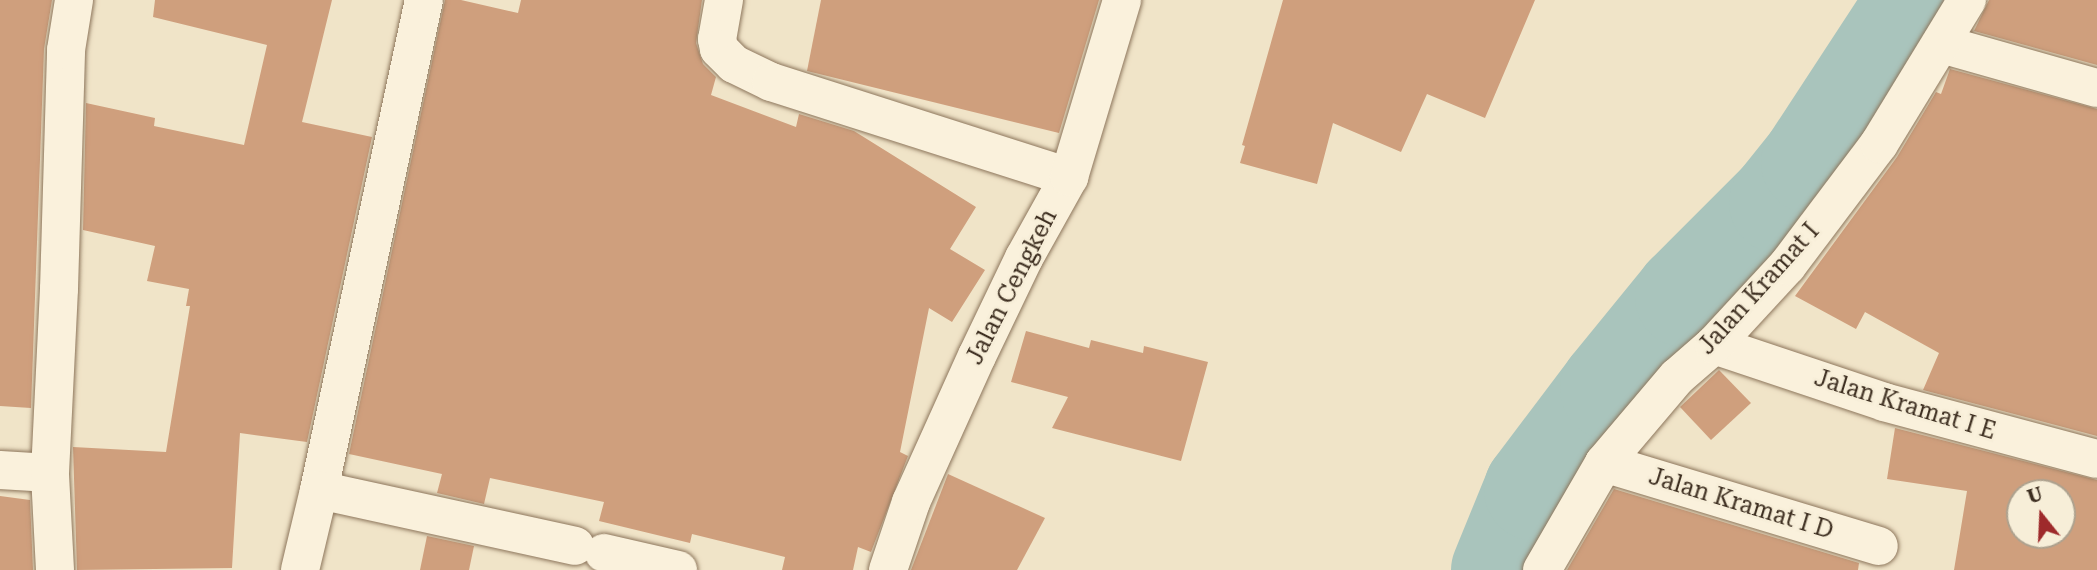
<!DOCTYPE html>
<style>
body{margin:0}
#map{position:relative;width:2097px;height:570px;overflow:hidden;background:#f0e4c8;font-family:"Roboto Serif",serif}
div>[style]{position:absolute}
.river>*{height:103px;margin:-51.5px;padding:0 51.5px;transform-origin:51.5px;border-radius:51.5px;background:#a9c4bc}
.building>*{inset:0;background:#cf9f7d}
.roads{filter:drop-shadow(0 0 2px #8d765c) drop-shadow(0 0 2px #8d765c)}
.street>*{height:38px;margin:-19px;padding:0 19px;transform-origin:19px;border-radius:19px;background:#faf1dc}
span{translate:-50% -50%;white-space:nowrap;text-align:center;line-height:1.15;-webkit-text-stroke:5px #f7eed8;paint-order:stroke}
.street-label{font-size:24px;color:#3d2e20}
.north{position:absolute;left:2006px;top:479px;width:70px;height:70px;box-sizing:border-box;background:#f7eed8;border:2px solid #ada18e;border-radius:50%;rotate:342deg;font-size:19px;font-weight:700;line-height:28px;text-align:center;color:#3d2e20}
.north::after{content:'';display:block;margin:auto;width:24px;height:32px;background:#9e2a2b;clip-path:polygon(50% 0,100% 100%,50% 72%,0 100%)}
</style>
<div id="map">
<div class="river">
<i style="left:1502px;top:570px;width:87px;rotate:-67.8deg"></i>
<i style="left:1535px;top:489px;width:126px;rotate:-53deg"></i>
<i style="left:1611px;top:388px;width:119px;rotate:-50.8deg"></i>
<i style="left:1686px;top:296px;width:133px;rotate:-45deg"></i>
<i style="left:1780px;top:202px;width:51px;rotate:-51.3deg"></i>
<i style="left:1812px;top:162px;width:194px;rotate:-56.8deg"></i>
</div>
<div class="building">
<i style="clip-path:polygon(0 0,52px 0,44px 49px,31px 408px,0 406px)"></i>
<i style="clip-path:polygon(155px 0,332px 0,302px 122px,372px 137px,307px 442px,240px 433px,232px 568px,77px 570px,73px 447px,166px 452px,190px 306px,186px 306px,189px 289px,147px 281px,155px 246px,83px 230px,86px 103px,155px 118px,154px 126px,244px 145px,267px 45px,153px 17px)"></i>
<i style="clip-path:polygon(445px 0,461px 0,518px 13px,521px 0,702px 0,696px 43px,703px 64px,716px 77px,711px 95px,796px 127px,799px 114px,854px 131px,976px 207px,950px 249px,985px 270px,952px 322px,929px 308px,900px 452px,908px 456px,871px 552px,858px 547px,853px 570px,782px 570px,785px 557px,692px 534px,690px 543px,599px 521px,604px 502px,490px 478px,484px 504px,437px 493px,442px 474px,349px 454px)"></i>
<i style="clip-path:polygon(821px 0,1099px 0,1059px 133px,807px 71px)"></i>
<i style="clip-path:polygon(1283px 0,1535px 0,1485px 118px,1427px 94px,1401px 152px,1333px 123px,1317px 184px,1240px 163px,1245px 146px,1242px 145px)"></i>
<i style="clip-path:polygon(1989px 0,2097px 0,2097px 65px,1974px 31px)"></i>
<i style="clip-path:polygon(1950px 69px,2097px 109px,2097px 436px,1923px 390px,1939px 353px,1865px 312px,1856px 329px,1795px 296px,1897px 157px,1936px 92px,1941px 94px)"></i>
<i style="clip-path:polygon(1026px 331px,1089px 348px,1091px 340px,1143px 353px,1144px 346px,1208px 362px,1181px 461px,1052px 428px,1068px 397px,1011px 382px)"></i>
<i style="clip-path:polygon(1719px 370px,1751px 403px,1711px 440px,1680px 407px)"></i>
<i style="clip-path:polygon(evenodd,1895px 428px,2097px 480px,2097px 570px,1954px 570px,1967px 491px,1887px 479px,1895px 428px,2020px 493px,2062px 493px,2062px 535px,2020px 535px,2020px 493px)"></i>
<i style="clip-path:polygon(948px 474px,1045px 518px,1017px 570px,911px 570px)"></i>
<i style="clip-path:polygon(1614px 489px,1859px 563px,1858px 570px,1567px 570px)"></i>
<i style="clip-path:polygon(0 496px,30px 500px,33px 570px,0 570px)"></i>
<i style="clip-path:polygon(427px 536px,474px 546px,469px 570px,420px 570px)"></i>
</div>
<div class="roads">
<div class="street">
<i style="left:724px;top:0;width:40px;rotate:100deg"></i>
<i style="left:717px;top:39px;width:10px;rotate:79deg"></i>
<i style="left:719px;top:49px;width:21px;rotate:45deg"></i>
<i style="left:734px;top:64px;width:41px;rotate:25.9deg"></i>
<i style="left:771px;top:82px;width:313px;rotate:17.7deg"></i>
<i style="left:1941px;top:44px;width:162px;rotate:15.8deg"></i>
<i style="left:1714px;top:345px;width:179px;rotate:18.5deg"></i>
<i style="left:1884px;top:402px;width:220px;rotate:15deg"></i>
<i style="left:1604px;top:463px;width:287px;rotate:16.8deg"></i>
<i style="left:0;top:470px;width:50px;rotate:3.4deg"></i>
<i style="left:319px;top:490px;width:501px;rotate:-77.91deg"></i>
<i style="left:604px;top:553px;width:76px;rotate:12.9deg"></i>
<i style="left:55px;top:570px;width:97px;rotate:-93deg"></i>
<i style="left:50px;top:473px;width:184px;rotate:-87.2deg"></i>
<i style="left:59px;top:289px;width:239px;rotate:-88.3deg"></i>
<i style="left:66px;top:50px;width:51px;rotate:-80.9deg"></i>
<i style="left:300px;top:570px;width:82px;rotate:-76.6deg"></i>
<i style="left:319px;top:490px;width:262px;rotate:12.3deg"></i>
<i style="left:888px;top:570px;width:72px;rotate:-71.3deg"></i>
<i style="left:911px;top:502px;width:160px;rotate:-65.7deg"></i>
<i style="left:977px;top:356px;width:109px;rotate:-64.4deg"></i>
<i style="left:1024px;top:258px;width:93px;rotate:-60.9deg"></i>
<i style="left:1069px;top:177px;width:185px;rotate:-73.3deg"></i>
<i style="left:1542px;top:570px;width:124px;rotate:-59.9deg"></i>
<i style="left:1604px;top:463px;width:113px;rotate:-49.7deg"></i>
<i style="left:1677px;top:377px;width:49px;rotate:-40.9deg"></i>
<i style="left:1714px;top:345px;width:108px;rotate:-47.3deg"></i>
<i style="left:1787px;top:266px;width:153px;rotate:-53deg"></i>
<i style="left:1879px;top:144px;width:169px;rotate:-58.6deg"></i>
</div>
</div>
<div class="street-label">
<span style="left:1012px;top:287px;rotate:-63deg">Jalan Cengkeh</span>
<span style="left:1759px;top:289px;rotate:-48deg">Jalan Kramat I</span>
<span style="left:1905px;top:405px;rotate:17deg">Jalan Kramat I E</span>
<span style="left:1741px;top:504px;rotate:17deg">Jalan Kramat I D</span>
</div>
<div class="north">U</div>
</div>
